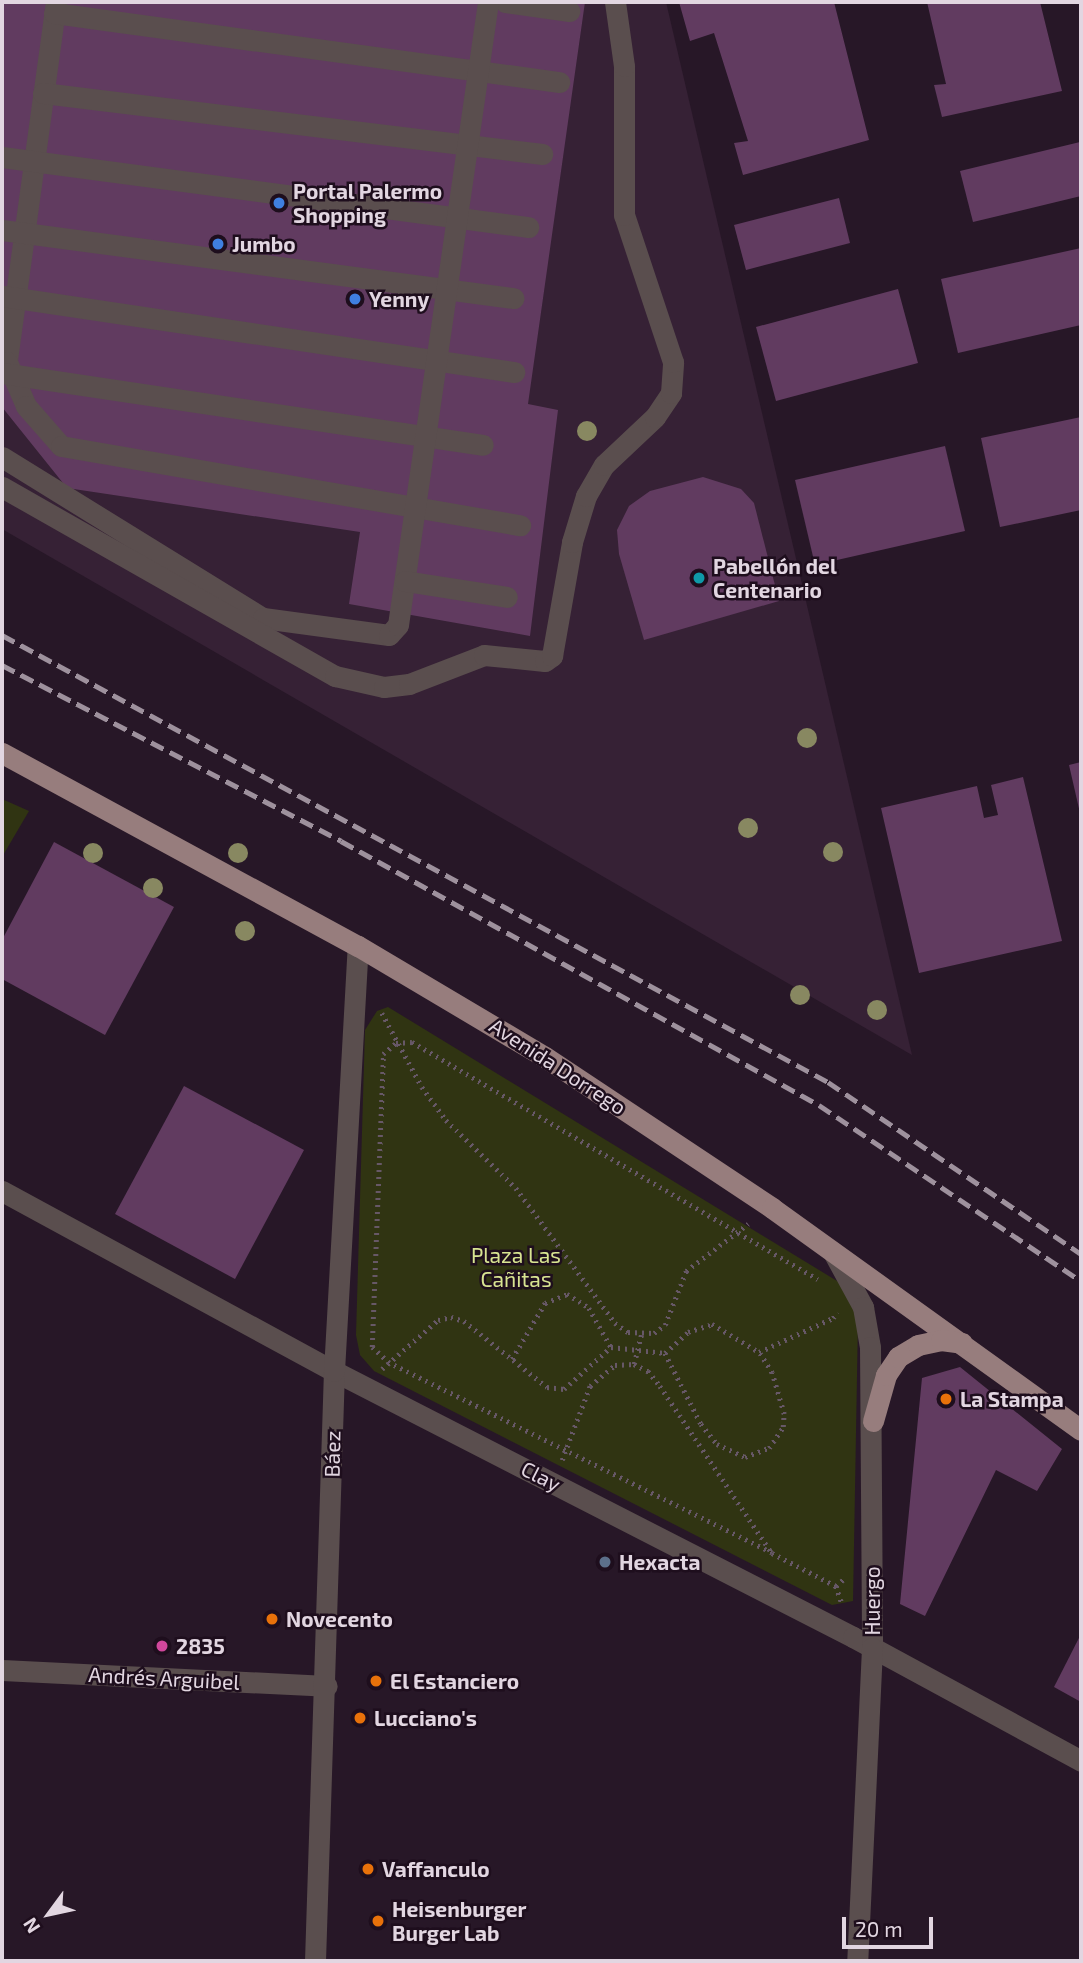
<!DOCTYPE html>
<meta charset="utf-8">
<style>
body{margin:0}
#map{position:relative;width:1083px;height:1963px;overflow:hidden;background:#271727;font-family:"Exo 2",sans-serif}
div>[style]{position:absolute}
.built>*{inset:0;background:#362135}
.green>*{inset:0;background:#303412}
.building>*{inset:0;background:#613b60}
.path>*{height:4.5px;margin-top:-2.25px;transform-origin:0;background:repeating-linear-gradient(90deg,#675867 0 2px,transparent 0 7px)}
.minor>*{height:21px;margin:-10.5px;padding:0 10.5px;transform-origin:10.5px;border-radius:10.5px;background:#5a4e4e}
.major>*{height:21px;margin:-10.5px;padding:0 10.5px;transform-origin:10.5px;border-radius:10.5px;background:#977d7d}
.rail>*{height:5px;margin-top:-2.5px;transform-origin:0;background:repeating-linear-gradient(90deg,#9e919d 0 14px,transparent 0 21px)}
.trees>*{width:20px;height:20px;margin:-10px;border-radius:50%;background:#888861}
.dots>*{width:19px;height:19px;translate:-50% -50%;box-sizing:border-box;border:4px solid #1e0e1d;border-radius:50%}
span{translate:-50% -50%;white-space:nowrap;text-align:center;line-height:1.15;-webkit-text-stroke:5px #1e0e1d;paint-order:stroke}
.poi-label{font-size:21px;color:#e2d6e1;font-weight:700}
.left{translate:0 -50%;text-align:left}
.street-label{font-size:21px;color:#e2d6e1}
.park-label{font-size:21px;color:#d8e491}
.frame{position:absolute;inset:0;border:4px solid #e2d6e1;pointer-events:none}
.north{position:absolute;left:14px;top:1879px;width:70px;height:70px;-webkit-text-stroke:5px #1e0e1d;paint-order:stroke;rotate:237deg;font-size:19px;font-weight:700;line-height:28px;text-align:center;color:#e2d6e1}
.north::after{content:'';display:block;margin:auto;width:24px;height:32px;background:#e2d6e1;clip-path:polygon(50% 0,100% 100%,50% 72%,0 100%)}
.scale{position:absolute;left:842px;top:1917px;width:91px;height:32px;box-sizing:border-box;border:4px solid #e2d6e1;border-top:0;padding-left:9px;font-size:21px;line-height:24px;white-space:nowrap;color:#e2d6e1;-webkit-text-stroke:5px #1e0e1d;paint-order:stroke}
</style>
<div id="map">
<div class="built">
<i style="clip-path:polygon(2px 2px,666px 2px,912px 1055px,2px 529px)"></i>
</div>
<div class="green">
<i style="clip-path:polygon(2px 799px,29px 811px,2px 857px)"></i>
<i style="clip-path:polygon(388px 1007px,842px 1284px,858px 1320px,853px 1601px,832px 1605px,374px 1371px,360px 1355px,356px 1335px,365px 1030px,377px 1011px)"></i>
</div>
<div class="building">
<i style="clip-path:polygon(2px 2px,585px 2px,528px 404px,558px 410px,530px 636px,349px 604px,360px 532px,67px 488px,2px 407px)"></i>
<i style="clip-path:polygon(679px 2px,834px 2px,869px 140px,743px 175px,734px 143px,748px 141px,714px 33px,690px 41px)"></i>
<i style="clip-path:polygon(927px 2px,1040px 2px,1062px 91px,942px 117px,934px 85px,946px 84px)"></i>
<i style="clip-path:polygon(1080px 142px,1081px 196px,973px 222px,960px 171px)"></i>
<i style="clip-path:polygon(839px 198px,850px 243px,746px 270px,734px 225px)"></i>
<i style="clip-path:polygon(1081px 248px,1081px 325px,958px 353px,941px 279px)"></i>
<i style="clip-path:polygon(898px 289px,918px 363px,776px 401px,756px 327px)"></i>
<i style="clip-path:polygon(1081px 417px,1081px 510px,1000px 527px,981px 438px)"></i>
<i style="clip-path:polygon(945px 446px,965px 531px,815px 565px,795px 480px)"></i>
<i style="clip-path:polygon(703px 477px,741px 489px,754px 503px,779px 601px,644px 640px,619px 554px,617px 530px,629px 506px,650px 491px)"></i>
<i style="clip-path:polygon(1081px 762px,1081px 813px,1080px 813px,1069px 765px)"></i>
<i style="clip-path:polygon(1023px 777px,1062px 941px,919px 973px,881px 808px,977px 786px,984px 818px,998px 815px,991px 785px)"></i>
<i style="clip-path:polygon(54px 842px,174px 907px,105px 1035px,2px 979px,2px 940px)"></i>
<i style="clip-path:polygon(184px 1086px,304px 1150px,235px 1279px,115px 1214px)"></i>
<i style="clip-path:polygon(960px 1367px,1062px 1449px,1037px 1491px,996px 1470px,925px 1616px,900px 1604px,922px 1378px)"></i>
<i style="clip-path:polygon(1081px 1634px,1081px 1702px,1054px 1687px)"></i>
</div>
<div class="path">
<i style="left:382px;top:1013px;width:84px;rotate:61.6deg"></i>
<i style="left:422px;top:1087px;width:41px;rotate:54deg"></i>
<i style="left:446px;top:1120px;width:98px;rotate:44.2deg"></i>
<i style="left:516px;top:1188px;width:167px;rotate:53.7deg"></i>
<i style="left:615px;top:1323px;width:16px;rotate:35deg"></i>
<i style="left:628px;top:1332px;width:26px;rotate:2deg"></i>
<i style="left:654px;top:1333px;width:14px;rotate:-36deg"></i>
<i style="left:665px;top:1325px;width:58px;rotate:-68.7deg"></i>
<i style="left:686px;top:1271px;width:78px;rotate:-37.2deg"></i>
<i style="left:665px;top:1353px;width:80px;rotate:63.1deg"></i>
<i style="left:701px;top:1424px;width:26px;rotate:51deg"></i>
<i style="left:717px;top:1444px;width:31px;rotate:25deg"></i>
<i style="left:745px;top:1457px;width:26px;rotate:-21deg"></i>
<i style="left:769px;top:1448px;width:25px;rotate:-56deg"></i>
<i style="left:783px;top:1427px;width:13px;rotate:-86deg"></i>
<i style="left:784px;top:1414px;width:43px;rotate:-106.3deg"></i>
<i style="left:772px;top:1373px;width:25px;rotate:-122deg"></i>
<i style="left:512px;top:1359px;width:65px;rotate:-59.5deg"></i>
<i style="left:545px;top:1303px;width:24px;rotate:-22deg"></i>
<i style="left:567px;top:1294px;width:26px;rotate:32deg"></i>
<i style="left:589px;top:1308px;width:45px;rotate:60.6deg"></i>
<i style="left:634px;top:1364px;width:30px;rotate:-76deg"></i>
<i style="left:382px;top:1369px;width:74px;rotate:-41.2deg"></i>
<i style="left:438px;top:1320px;width:13px;rotate:-13deg"></i>
<i style="left:451px;top:1317px;width:14px;rotate:17deg"></i>
<i style="left:464px;top:1321px;width:106px;rotate:38.5deg"></i>
<i style="left:547px;top:1387px;width:17px;rotate:7deg"></i>
<i style="left:564px;top:1389px;width:63px;rotate:-41.8deg"></i>
<i style="left:611px;top:1347px;width:54px;rotate:6.3deg"></i>
<i style="left:665px;top:1353px;width:31px;rotate:-42deg"></i>
<i style="left:688px;top:1332px;width:25px;rotate:-18deg"></i>
<i style="left:712px;top:1324px;width:55px;rotate:30.8deg"></i>
<i style="left:759px;top:1352px;width:81px;rotate:-24.7deg"></i>
<i style="left:833px;top:1318px;width:7px;rotate:-56deg"></i>
<i style="left:562px;top:1460px;width:79px;rotate:-69.3deg"></i>
<i style="left:590px;top:1386px;width:33px;rotate:-40deg"></i>
<i style="left:615px;top:1365px;width:19px;rotate:-3deg"></i>
<i style="left:634px;top:1364px;width:16px;rotate:27deg"></i>
<i style="left:648px;top:1371px;width:19px;rotate:51deg"></i>
<i style="left:660px;top:1386px;width:201px;rotate:56.2deg"></i>
<i style="left:772px;top:1553px;width:72px;rotate:27.3deg"></i>
<i style="left:836px;top:1586px;width:18px;rotate:71deg"></i>
<i style="left:772px;top:1553px;width:428px;rotate:-153.6deg"></i>
<i style="left:389px;top:1363px;width:23px;rotate:-137deg"></i>
<i style="left:372px;top:1347px;width:293px;rotate:-87.8deg"></i>
<i style="left:383px;top:1054px;width:17px;rotate:-40deg"></i>
<i style="left:396px;top:1043px;width:16px;rotate:-4deg"></i>
<i style="left:412px;top:1042px;width:470px;rotate:30.3deg"></i>
<i style="left:836px;top:1586px;width:12px;rotate:-42deg"></i>
</div>
<div class="minor">
<i style="left:56px;top:2px;width:363px;rotate:97.8deg"></i>
<i style="left:7px;top:362px;width:48px;rotate:66.6deg"></i>
<i style="left:26px;top:406px;width:53px;rotate:48.8deg"></i>
<i style="left:61px;top:446px;width:466px;rotate:9.8deg"></i>
<i style="left:505px;top:2px;width:65px;rotate:8deg"></i>
<i style="left:54px;top:13px;width:510px;rotate:7.78deg"></i>
<i style="left:43px;top:93px;width:503px;rotate:6.97deg"></i>
<i style="left:2px;top:157px;width:531px;rotate:7.58deg"></i>
<i style="left:2px;top:230px;width:516px;rotate:7.58deg"></i>
<i style="left:3px;top:296px;width:517px;rotate:8.46deg"></i>
<i style="left:2px;top:373px;width:486px;rotate:8.5deg"></i>
<i style="left:2px;top:457px;width:307px;rotate:31.7deg"></i>
<i style="left:263px;top:618px;width:127px;rotate:7.7deg"></i>
<i style="left:389px;top:635px;width:13px;rotate:-48deg"></i>
<i style="left:398px;top:625px;width:629px;rotate:-81.78deg"></i>
<i style="left:2px;top:487px;width:383px;rotate:29.6deg"></i>
<i style="left:335px;top:676px;width:50px;rotate:12.7deg"></i>
<i style="left:384px;top:687px;width:25px;rotate:-7deg"></i>
<i style="left:409px;top:684px;width:80px;rotate:-21.1deg"></i>
<i style="left:484px;top:655px;width:61px;rotate:5.6deg"></i>
<i style="left:545px;top:661px;width:9px;rotate:-36deg"></i>
<i style="left:552px;top:656px;width:116px;rotate:-80deg"></i>
<i style="left:572px;top:542px;width:48px;rotate:-73.1deg"></i>
<i style="left:586px;top:496px;width:36px;rotate:-60deg"></i>
<i style="left:604px;top:465px;width:70px;rotate:-43.3deg"></i>
<i style="left:655px;top:417px;width:29px;rotate:-56deg"></i>
<i style="left:671px;top:393px;width:31px;rotate:-86deg"></i>
<i style="left:673px;top:362px;width:155px;rotate:-108.4deg"></i>
<i style="left:624px;top:215px;width:149px;rotate:-90deg"></i>
<i style="left:624px;top:66px;width:65px;rotate:-98deg"></i>
<i style="left:405px;top:581px;width:103px;rotate:8.9deg"></i>
<i style="left:2px;top:1191px;width:378px;rotate:28.5deg"></i>
<i style="left:334px;top:1371px;width:583px;rotate:27.14deg"></i>
<i style="left:853px;top:1637px;width:260px;rotate:28.5deg"></i>
<i style="left:833px;top:1252px;width:63px;rotate:61.4deg"></i>
<i style="left:863px;top:1307px;width:41px;rotate:80.1deg"></i>
<i style="left:870px;top:1347px;width:301px;rotate:89.6deg"></i>
<i style="left:872px;top:1648px;width:313px;rotate:92.7deg"></i>
<i style="left:2px;top:1670px;width:325px;rotate:2.8deg"></i>
<i style="left:315px;top:1961px;width:590px;rotate:-88.16deg"></i>
<i style="left:334px;top:1371px;width:426px;rotate:-86.8deg"></i>
</div>
<div class="major">
<i style="left:2px;top:753px;width:405px;rotate:28.5deg"></i>
<i style="left:358px;top:946px;width:217px;rotate:30.7deg"></i>
<i style="left:545px;top:1057px;width:273px;rotate:33.6deg"></i>
<i style="left:772px;top:1208px;width:380px;rotate:35.7deg"></i>
<i style="left:873px;top:1421px;width:48px;rotate:-74.2deg"></i>
<i style="left:886px;top:1375px;width:22px;rotate:-56deg"></i>
<i style="left:898px;top:1357px;width:23px;rotate:-31deg"></i>
<i style="left:918px;top:1345px;width:24px;rotate:-12deg"></i>
<i style="left:941px;top:1340px;width:21px;rotate:8deg"></i>
</div>
<div class="rail">
<i style="left:2px;top:635px;width:939px;rotate:28.42deg"></i>
<i style="left:828px;top:1082px;width:306px;rotate:34.2deg"></i>
<i style="left:2px;top:665px;width:382px;rotate:27.4deg"></i>
<i style="left:341px;top:841px;width:546px;rotate:28.91deg"></i>
<i style="left:819px;top:1105px;width:316px;rotate:33.9deg"></i>
</div>
<div class="trees">
<i style="left:587px;top:431px"></i>
<i style="left:807px;top:738px"></i>
<i style="left:748px;top:828px"></i>
<i style="left:833px;top:852px"></i>
<i style="left:93px;top:853px"></i>
<i style="left:238px;top:853px"></i>
<i style="left:153px;top:888px"></i>
<i style="left:245px;top:931px"></i>
<i style="left:800px;top:995px"></i>
<i style="left:877px;top:1010px"></i>
</div>
<div class="dots">
<i style="left:279px;top:203px;background:#3f7fe0"></i>
<i style="left:218px;top:244px;background:#3f7fe0"></i>
<i style="left:355px;top:299px;background:#3f7fe0"></i>
<i style="left:699px;top:578px;background:#0f9aa8"></i>
<i style="left:946px;top:1399px;background:#e8710a"></i>
<i style="left:605px;top:1562px;background:#5c6f8a"></i>
<i style="left:272px;top:1619px;background:#e8710a"></i>
<i style="left:162px;top:1646px;background:#d1479c"></i>
<i style="left:376px;top:1681px;background:#e8710a"></i>
<i style="left:360px;top:1718px;background:#e8710a"></i>
<i style="left:368px;top:1869px;background:#e8710a"></i>
<i style="left:378px;top:1921px;background:#e8710a"></i>
</div>
<div class="poi-label">
<span class="left" style="left:293px;top:203px">Portal Palermo<br>Shopping</span>
<span class="left" style="left:232px;top:244px">Jumbo</span>
<span class="left" style="left:369px;top:299px">Yenny</span>
<span class="left" style="left:713px;top:578px">Pabellón del<br>Centenario</span>
<span class="left" style="left:960px;top:1399px">La Stampa</span>
<span class="left" style="left:619px;top:1562px">Hexacta</span>
<span class="left" style="left:286px;top:1619px">Novecento</span>
<span class="left" style="left:176px;top:1646px">2835</span>
<span class="left" style="left:390px;top:1681px">El Estanciero</span>
<span class="left" style="left:374px;top:1718px">Lucciano's</span>
<span class="left" style="left:382px;top:1869px">Vaffanculo</span>
<span class="left" style="left:392px;top:1921px">Heisenburger<br>Burger Lab</span>
</div>
<div class="street-label">
<span style="left:558px;top:1066px;rotate:33deg">Avenida Dorrego</span>
<span style="left:332px;top:1454px;rotate:-89deg">Báez</span>
<span style="left:541px;top:1476px;rotate:27deg">Clay</span>
<span style="left:872px;top:1601px;rotate:-90deg">Huergo</span>
<span style="left:164px;top:1678px;rotate:3deg">Andrés Arguibel</span>
</div>
<div class="park-label">
<span style="left:516px;top:1267px">Plaza Las<br>Cañitas</span>
</div>
<div class="frame"></div>
<div class="north">N</div>
<div class="scale">20 m</div>
</div>
